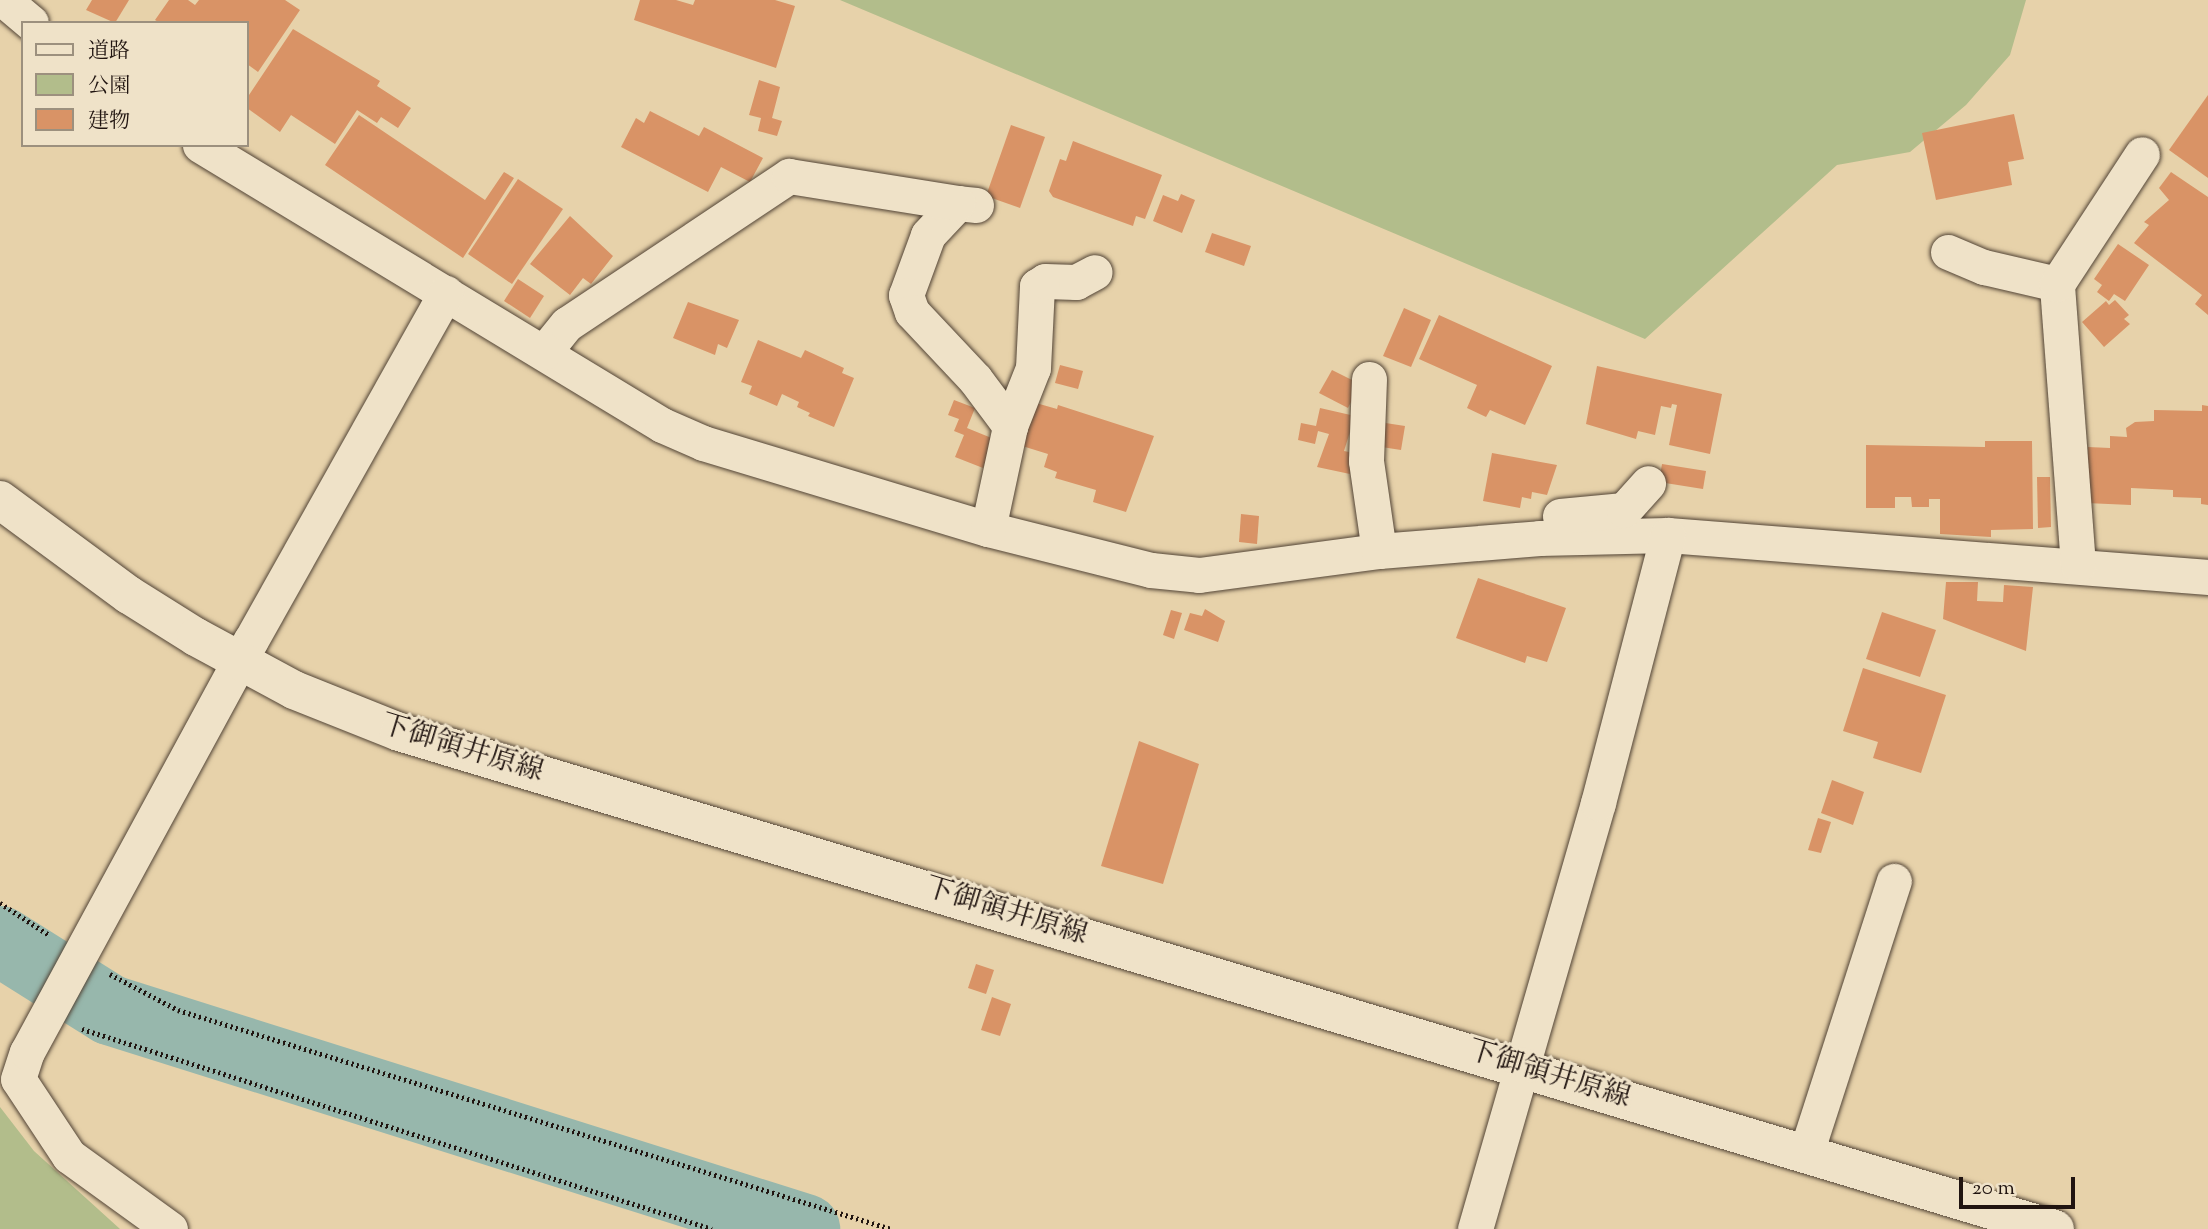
<!DOCTYPE html>
<meta charset="utf-8">
<style>
body{margin:0}
#map{position:relative;width:2208px;height:1229px;overflow:hidden;background:#e7d2aa;font-family:"Sorts Mill Goudy","Noto Serif JP",serif}
div>[style]{position:absolute}
.green>*{inset:0;background:#b2bd8b}
.river>*{height:70px;margin:-35px;padding:0 35px;transform-origin:35px;border-radius:35px;background:#97b7ac}
.building>*{inset:0;background:#d99366}
.path>*{height:4.5px;margin-top:-2.25px;transform-origin:0;background:repeating-linear-gradient(90deg,#201410 0 2px,transparent 0 5.5px)}
.roads{filter:drop-shadow(0 0 2px #524436) drop-shadow(0 0 2px #524436)}
.street>*{height:35px;margin:-17.5px;padding:0 17.5px;transform-origin:17.5px;border-radius:17.5px;background:#efe2c8}
.secondary>*{height:38px;margin:-19px;padding:0 19px;transform-origin:19px;border-radius:19px;background:#efe2c8}
span{translate:-50% -50%;white-space:nowrap;text-align:center;line-height:1.15;-webkit-text-stroke:6px #efe2c8;paint-order:stroke}
.street-label{font-size:28px;color:#201410}
.legend{position:absolute;left:21px;top:21px;width:228px;height:126px;box-sizing:border-box;background:#efe2c8;border:2px solid #9c907e;margin:0;padding:9px 12px;list-style:none;font-size:21px;color:#201410}
.legend li{display:flex;align-items:center;gap:14px;height:35px}
.legend b{width:35px;border:2px solid #9c907e}
.scale{position:absolute;left:1959px;top:1177px;width:116px;height:32px;box-sizing:border-box;border:4px solid #201410;border-top:0;padding-left:9px;font-size:21px;line-height:24px;white-space:nowrap;color:#201410;-webkit-text-stroke:5px #efe2c8;paint-order:stroke}
</style>
<div id="map">
<div class="green">
<i style="clip-path:polygon(840px 0,2026px 0,2010px 55px,1966px 105px,1910px 152px,1837px 165px,1645px 339px)"></i>
<i style="clip-path:polygon(0 1107px,34px 1151px,120px 1229px,0 1229px)"></i>
</div>
<div class="river">
<i style="left:0;top:941px;width:130px;rotate:32.1deg"></i>
<i style="left:110px;top:1010px;width:729px;rotate:17.49deg"></i>
</div>
<div class="building">
<i style="clip-path:polygon(92px 0,129px 0,115px 23px,86px 10px)"></i>
<i style="clip-path:polygon(169px 0,188px 0,195px 5px,199px 0,285px 0,300px 10px,258px 72px,247px 64px,247px 23px,160px 23px,155px 20px)"></i>
<i style="clip-path:polygon(640px 0,676px 0,693px 5px,695px 0,775px 0,795px 6px,776px 68px,634px 20px)"></i>
<i style="clip-path:polygon(293px 29px,380px 81px,377px 86px,411px 108px,398px 128px,381px 117px,377px 123px,357px 110px,335px 144px,291px 115px,280px 132px,247px 108px,247px 98px)"></i>
<i style="clip-path:polygon(759px 80px,780px 87px,772px 118px,782px 121px,777px 136px,758px 131px,761px 118px,749px 115px)"></i>
<i style="clip-path:polygon(2208px 95px,2208px 178px,2169px 150px)"></i>
<i style="clip-path:polygon(650px 111px,699px 136px,704px 127px,763px 158px,750px 182px,721px 167px,708px 192px,621px 147px,636px 118px,644px 123px)"></i>
<i style="clip-path:polygon(2014px 114px,2024px 159px,2008px 162px,2012px 185px,1936px 200px,1922px 133px)"></i>
<i style="clip-path:polygon(359px 115px,485px 200px,504px 172px,514px 178px,463px 258px,325px 165px)"></i>
<i style="clip-path:polygon(1011px 125px,1045px 137px,1020px 208px,986px 196px)"></i>
<i style="clip-path:polygon(1073px 141px,1162px 175px,1145px 219px,1136px 216px,1133px 226px,1053px 197px,1049px 191px,1060px 159px,1066px 161px)"></i>
<i style="clip-path:polygon(2171px 172px,2208px 197px,2208px 315px,2195px 304px,2202px 295px,2134px 243px,2149px 225px,2144px 222px,2169px 200px,2159px 188px)"></i>
<i style="clip-path:polygon(518px 179px,563px 209px,512px 284px,468px 254px)"></i>
<i style="clip-path:polygon(1181px 194px,1195px 200px,1182px 233px,1153px 221px,1163px 195px,1178px 201px)"></i>
<i style="clip-path:polygon(570px 216px,613px 256px,591px 284px,583px 278px,570px 295px,530px 264px)"></i>
<i style="clip-path:polygon(1212px 233px,1251px 246px,1244px 266px,1205px 252px)"></i>
<i style="clip-path:polygon(2118px 244px,2149px 265px,2125px 301px,2114px 294px,2109px 301px,2097px 292px,2102px 285px,2094px 279px)"></i>
<i style="clip-path:polygon(518px 279px,544px 296px,530px 318px,504px 301px)"></i>
<i style="clip-path:polygon(2115px 300px,2129px 315px,2124px 319px,2130px 324px,2104px 347px,2082px 322px,2106px 301px,2109px 305px)"></i>
<i style="clip-path:polygon(688px 302px,739px 320px,727px 348px,718px 344px,715px 355px,673px 338px)"></i>
<i style="clip-path:polygon(1404px 308px,1431px 320px,1411px 367px,1383px 356px)"></i>
<i style="clip-path:polygon(1439px 315px,1552px 366px,1525px 425px,1490px 410px,1486px 417px,1467px 408px,1477px 385px,1419px 359px)"></i>
<i style="clip-path:polygon(758px 340px,801px 358px,805px 350px,844px 368px,842px 373px,854px 378px,834px 427px,808px 416px,810px 413px,797px 407px,799px 402px,782px 394px,777px 406px,749px 394px,752px 386px,741px 382px)"></i>
<i style="clip-path:polygon(1060px 365px,1083px 371px,1078px 389px,1055px 383px)"></i>
<i style="clip-path:polygon(1597px 366px,1722px 394px,1710px 454px,1669px 445px,1677px 405px,1672px 404px,1671px 408px,1661px 406px,1655px 435px,1638px 431px,1636px 439px,1586px 424px)"></i>
<i style="clip-path:polygon(1332px 370px,1360px 384px,1348px 408px,1319px 393px)"></i>
<i style="clip-path:polygon(954px 400px,975px 408px,967px 428px,994px 439px,983px 468px,955px 457px,964px 435px,954px 431px,959px 419px,948px 415px)"></i>
<i style="clip-path:polygon(1036px 403px,1057px 409px,1058px 405px,1154px 436px,1126px 512px,1093px 502px,1096px 490px,1055px 478px,1057px 472px,1044px 467px,1048px 454px,1019px 445px)"></i>
<i style="clip-path:polygon(2202px 405px,2208px 406px,2208px 505px,2201px 504px,2201px 498px,2173px 497px,2173px 490px,2131px 488px,2131px 505px,2086px 503px,2088px 447px,2110px 448px,2110px 436px,2127px 437px,2126px 428px,2135px 422px,2154px 421px,2154px 410px,2202px 411px)"></i>
<i style="clip-path:polygon(1320px 408px,1355px 416px,1344px 451px,1354px 453px,1350px 474px,1317px 467px,1329px 434px,1318px 431px,1315px 444px,1298px 440px,1301px 423px,1316px 426px)"></i>
<i style="clip-path:polygon(1379px 422px,1405px 426px,1401px 450px,1375px 446px)"></i>
<i style="clip-path:polygon(1985px 441px,2032px 441px,2033px 529px,1991px 530px,1991px 537px,1940px 534px,1940px 499px,1929px 499px,1929px 507px,1912px 507px,1911px 497px,1895px 497px,1895px 508px,1866px 508px,1866px 445px,1985px 447px)"></i>
<i style="clip-path:polygon(1492px 453px,1557px 465px,1547px 495px,1532px 492px,1531px 499px,1522px 497px,1520px 508px,1483px 501px)"></i>
<i style="clip-path:polygon(1662px 464px,1706px 471px,1703px 489px,1659px 482px)"></i>
<i style="clip-path:polygon(2037px 477px,2050px 477px,2051px 527px,2038px 528px)"></i>
<i style="clip-path:polygon(1241px 514px,1259px 516px,1257px 544px,1239px 542px)"></i>
<i style="clip-path:polygon(1478px 578px,1566px 608px,1547px 662px,1527px 656px,1525px 663px,1456px 638px)"></i>
<i style="clip-path:polygon(1946px 582px,1978px 582px,1977px 601px,2003px 602px,2004px 585px,2033px 587px,2026px 651px,1943px 619px)"></i>
<i style="clip-path:polygon(1205px 609px,1225px 621px,1218px 642px,1184px 630px,1190px 613px,1202px 616px)"></i>
<i style="clip-path:polygon(1171px 610px,1182px 613px,1174px 639px,1163px 635px)"></i>
<i style="clip-path:polygon(1882px 612px,1936px 630px,1920px 677px,1866px 659px)"></i>
<i style="clip-path:polygon(1863px 668px,1946px 695px,1921px 773px,1873px 758px,1878px 742px,1843px 731px)"></i>
<i style="clip-path:polygon(1139px 741px,1199px 764px,1163px 884px,1101px 866px)"></i>
<i style="clip-path:polygon(1832px 780px,1864px 792px,1853px 825px,1821px 813px)"></i>
<i style="clip-path:polygon(1818px 818px,1831px 822px,1821px 853px,1808px 850px)"></i>
<i style="clip-path:polygon(976px 964px,994px 970px,986px 994px,968px 988px)"></i>
<i style="clip-path:polygon(992px 997px,1011px 1004px,1000px 1036px,981px 1030px)"></i>
</div>
<div class="path">
<i style="left:0;top:903px;width:59px;rotate:33.1deg"></i>
<i style="left:110px;top:974px;width:77px;rotate:27.9deg"></i>
<i style="left:178px;top:1010px;width:746px;rotate:17.07deg"></i>
<i style="left:82px;top:1029px;width:661px;rotate:17.61deg"></i>
</div>
<div class="roads">
<div class="street">
<i style="left:4px;top:0;width:35px;rotate:40deg"></i>
<i style="left:200px;top:145px;width:540px;rotate:31.22deg"></i>
<i style="left:662px;top:425px;width:45px;rotate:23.7deg"></i>
<i style="left:703px;top:443px;width:298px;rotate:16.8deg"></i>
<i style="left:988px;top:529px;width:168px;rotate:14.1deg"></i>
<i style="left:1151px;top:570px;width:48px;rotate:5.9deg"></i>
<i style="left:1199px;top:575px;width:182px;rotate:-7.6deg"></i>
<i style="left:1379px;top:551px;width:161px;rotate:-4.6deg"></i>
<i style="left:1539px;top:538px;width:129px;rotate:-1.3deg"></i>
<i style="left:1668px;top:535px;width:542px;rotate:4.45deg"></i>
<i style="left:976px;top:205px;width:18px;rotate:-174deg"></i>
<i style="left:958px;top:203px;width:44px;rotate:133.2deg"></i>
<i style="left:928px;top:235px;width:64px;rotate:110.1deg"></i>
<i style="left:906px;top:295px;width:18px;rotate:71deg"></i>
<i style="left:912px;top:312px;width:92px;rotate:46.8deg"></i>
<i style="left:975px;top:379px;width:59px;rotate:53.3deg"></i>
<i style="left:1948px;top:252px;width:39px;rotate:23deg"></i>
<i style="left:1984px;top:267px;width:75px;rotate:13.1deg"></i>
<i style="left:544px;top:352px;width:36px;rotate:-51deg"></i>
<i style="left:567px;top:324px;width:267px;rotate:-33.7deg"></i>
<i style="left:789px;top:176px;width:171px;rotate:9.1deg"></i>
<i style="left:1369px;top:379px;width:82px;rotate:92.1deg"></i>
<i style="left:1366px;top:461px;width:91px;rotate:81.8deg"></i>
<i style="left:1560px;top:516px;width:64px;rotate:-5.4deg"></i>
<i style="left:1624px;top:510px;width:36px;rotate:-48deg"></i>
<i style="left:988px;top:529px;width:105px;rotate:-77.9deg"></i>
<i style="left:1010px;top:426px;width:62px;rotate:-68.4deg"></i>
<i style="left:1033px;top:368px;width:82px;rotate:-87.2deg"></i>
<i style="left:1037px;top:286px;width:9px;rotate:-32deg"></i>
<i style="left:1045px;top:281px;width:31px;rotate:2deg"></i>
<i style="left:1076px;top:282px;width:21px;rotate:-28deg"></i>
<i style="left:2078px;top:565px;width:282px;rotate:-94.3deg"></i>
<i style="left:2057px;top:284px;width:155px;rotate:-56.8deg"></i>
<i style="left:1806px;top:1153px;width:286px;rotate:-72.1deg"></i>
<i style="left:170px;top:1229px;width:125px;rotate:-144.1deg"></i>
<i style="left:69px;top:1156px;width:92px;rotate:-123.5deg"></i>
<i style="left:18px;top:1079px;width:28px;rotate:-72deg"></i>
<i style="left:27px;top:1052px;width:469px;rotate:-61.5deg"></i>
<i style="left:251px;top:640px;width:398px;rotate:-60.7deg"></i>
<i style="left:1475px;top:1229px;width:443px;rotate:-73.9deg"></i>
<i style="left:1598px;top:803px;width:277px;rotate:-75.4deg"></i>
</div>
<div class="secondary">
<i style="left:0;top:500px;width:160px;rotate:36.4deg"></i>
<i style="left:129px;top:595px;width:79px;rotate:32.1deg"></i>
<i style="left:196px;top:637px;width:111px;rotate:28.4deg"></i>
<i style="left:294px;top:690px;width:113px;rotate:21.8deg"></i>
<i style="left:399px;top:732px;width:1729px;rotate:16.71deg"></i>
</div>
</div>
<div class="street-label">
<span style="left:462px;top:749px;rotate:17deg">下御領井原線</span>
<span style="left:1006px;top:912px;rotate:17deg">下御領井原線</span>
<span style="left:1549px;top:1075px;rotate:17deg">下御領井原線</span>
</div>
<ul class="legend">
<li><b style="height:9px;background:#efe2c8"></b>道路</li>
<li><b style="height:19px;background:#b2bd8b"></b>公園</li>
<li><b style="height:19px;background:#d99366"></b>建物</li>
</ul>
<div class="scale">20 m</div>
</div>
